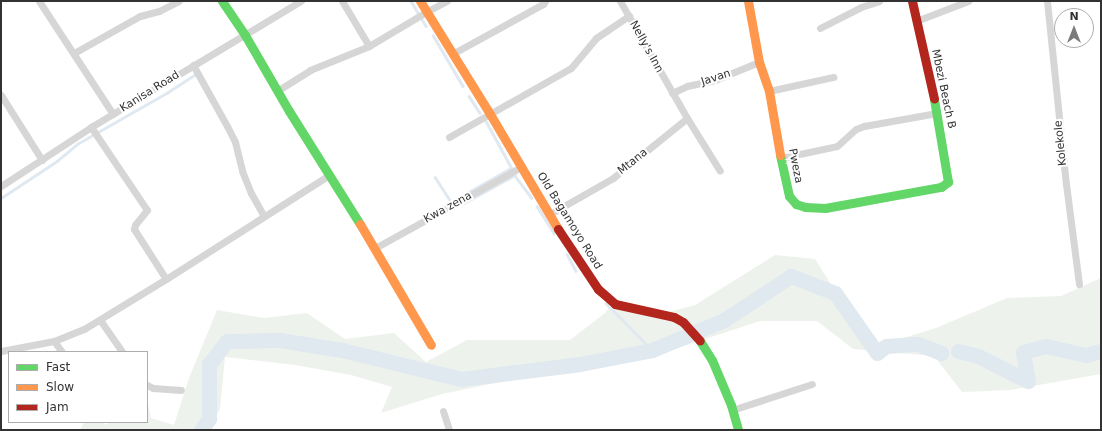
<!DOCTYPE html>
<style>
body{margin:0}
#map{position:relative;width:1102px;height:431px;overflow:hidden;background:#fff;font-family:"DejaVu Sans",sans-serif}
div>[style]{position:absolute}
.green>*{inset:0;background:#eef2ec}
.stream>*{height:2.5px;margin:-1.25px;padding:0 1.25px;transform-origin:1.25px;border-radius:1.25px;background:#e0e8f0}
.river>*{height:15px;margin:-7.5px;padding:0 7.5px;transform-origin:7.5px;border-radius:7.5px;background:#e0e8f0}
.street>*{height:7px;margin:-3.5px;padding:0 3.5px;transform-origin:3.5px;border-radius:3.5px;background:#d6d6d6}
.fast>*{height:9px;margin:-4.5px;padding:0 4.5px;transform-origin:4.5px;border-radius:4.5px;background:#63d668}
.slow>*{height:9px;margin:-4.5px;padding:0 4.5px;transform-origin:4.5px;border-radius:4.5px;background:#ff974d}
.jam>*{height:9px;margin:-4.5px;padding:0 4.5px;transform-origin:4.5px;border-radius:4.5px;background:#b3261e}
span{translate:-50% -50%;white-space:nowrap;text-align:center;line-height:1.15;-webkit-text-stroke:4px #fff;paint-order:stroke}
.street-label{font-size:11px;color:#323232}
.frame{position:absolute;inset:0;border:2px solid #323232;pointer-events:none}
.legend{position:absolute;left:8px;top:351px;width:140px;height:72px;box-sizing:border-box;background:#fff;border:1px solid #adadad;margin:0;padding:5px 7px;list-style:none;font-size:12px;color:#323232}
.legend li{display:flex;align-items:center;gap:8px;height:20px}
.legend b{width:20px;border:1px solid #adadad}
.north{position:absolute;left:1054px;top:8px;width:40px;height:40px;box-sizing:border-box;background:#fff;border:1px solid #adadad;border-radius:50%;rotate:0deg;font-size:11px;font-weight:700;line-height:16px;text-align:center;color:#323232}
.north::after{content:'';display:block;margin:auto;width:14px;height:18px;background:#7a7a7a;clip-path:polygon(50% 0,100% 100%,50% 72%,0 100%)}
</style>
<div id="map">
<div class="green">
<i style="clip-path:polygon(775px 255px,815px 259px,870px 346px,879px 350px,897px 340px,936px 328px,1007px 298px,1061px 296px,1101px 278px,1101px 374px,1011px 390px,962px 392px,934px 356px,853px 349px,817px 321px,760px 321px,678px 348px,597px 365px,573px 373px,549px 376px,525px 377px,442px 394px,381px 413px,392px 387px,351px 375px,295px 365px,225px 357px,220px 409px,208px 430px,80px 430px,84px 422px,103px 422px,106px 425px,110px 422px,147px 422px,147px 400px,151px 418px,174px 425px,189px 378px,217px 310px,264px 318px,307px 313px,345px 339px,394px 333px,426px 362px,467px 340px,570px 340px,605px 313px,613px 302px,661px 314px,695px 305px)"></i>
</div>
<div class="stream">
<i style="left:411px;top:1px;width:29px;rotate:59deg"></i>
<i style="left:433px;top:35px;width:59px;rotate:59.5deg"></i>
<i style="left:469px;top:96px;width:20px;rotate:57deg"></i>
<i style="left:435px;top:177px;width:30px;rotate:57deg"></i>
<i style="left:451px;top:202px;width:69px;rotate:-29.5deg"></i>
<i style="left:511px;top:168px;width:52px;rotate:-118.5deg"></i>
<i style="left:516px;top:177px;width:26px;rotate:53deg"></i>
<i style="left:1px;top:198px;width:67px;rotate:-33.5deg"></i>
<i style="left:57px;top:161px;width:26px;rotate:-40deg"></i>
<i style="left:77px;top:144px;width:105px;rotate:-29.7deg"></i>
<i style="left:168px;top:92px;width:33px;rotate:-33deg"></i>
<i style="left:464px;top:203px;width:58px;rotate:-28.8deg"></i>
<i style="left:537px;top:206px;width:32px;rotate:58deg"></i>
<i style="left:567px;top:254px;width:19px;rotate:62deg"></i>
<i style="left:606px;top:303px;width:66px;rotate:45.6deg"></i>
</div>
<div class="river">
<i style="left:958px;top:351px;width:21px;rotate:14deg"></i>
<i style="left:978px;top:356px;width:56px;rotate:26.6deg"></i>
<i style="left:1028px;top:381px;width:29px;rotate:-100deg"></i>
<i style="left:1023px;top:352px;width:23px;rotate:-15deg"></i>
<i style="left:1045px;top:346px;width:42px;rotate:12.4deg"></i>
<i style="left:1086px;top:355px;width:16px;rotate:-15deg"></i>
<i style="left:201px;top:430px;width:14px;rotate:-54deg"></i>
<i style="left:209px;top:419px;width:55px;rotate:-90deg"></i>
<i style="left:209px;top:364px;width:29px;rotate:-52deg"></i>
<i style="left:227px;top:341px;width:52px;rotate:-1.1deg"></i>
<i style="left:279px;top:340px;width:64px;rotate:9deg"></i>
<i style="left:342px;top:350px;width:122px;rotate:13.7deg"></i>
<i style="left:461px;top:379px;width:120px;rotate:-7.2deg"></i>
<i style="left:580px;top:364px;width:73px;rotate:-11deg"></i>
<i style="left:652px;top:350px;width:78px;rotate:-22.6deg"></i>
<i style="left:724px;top:320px;width:80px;rotate:-33.3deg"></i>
<i style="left:791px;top:276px;width:47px;rotate:21.1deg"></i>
<i style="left:835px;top:293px;width:73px;rotate:55deg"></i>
<i style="left:877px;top:353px;width:11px;rotate:-38deg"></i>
<i style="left:886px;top:346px;width:32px;rotate:-4deg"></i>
<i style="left:918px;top:344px;width:25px;rotate:21deg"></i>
</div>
<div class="street">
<i style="left:39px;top:1px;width:135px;rotate:56.8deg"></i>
<i style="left:342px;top:1px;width:52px;rotate:59deg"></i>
<i style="left:1047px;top:1px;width:184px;rotate:84.1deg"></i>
<i style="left:1066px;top:184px;width:101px;rotate:82.6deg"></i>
<i style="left:916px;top:21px;width:56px;rotate:-21deg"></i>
<i style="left:820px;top:28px;width:46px;rotate:-27.1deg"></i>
<i style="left:861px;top:7px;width:19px;rotate:-18deg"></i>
<i style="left:74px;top:53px;width:76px;rotate:-29.3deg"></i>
<i style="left:140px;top:16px;width:20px;rotate:-15deg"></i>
<i style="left:159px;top:11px;width:22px;rotate:-27deg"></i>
<i style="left:452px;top:54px;width:104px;rotate:-28.8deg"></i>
<i style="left:543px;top:4px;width:4px;rotate:-56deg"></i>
<i style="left:193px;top:65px;width:70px;rotate:60.9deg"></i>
<i style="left:227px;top:126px;width:18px;rotate:63deg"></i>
<i style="left:235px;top:142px;width:30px;rotate:76deg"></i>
<i style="left:242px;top:171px;width:24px;rotate:68deg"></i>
<i style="left:251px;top:193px;width:26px;rotate:61deg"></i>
<i style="left:277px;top:91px;width:39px;rotate:-32deg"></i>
<i style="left:310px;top:70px;width:64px;rotate:-22.1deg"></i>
<i style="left:369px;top:46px;width:66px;rotate:-30.8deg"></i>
<i style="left:426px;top:12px;width:24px;rotate:-28deg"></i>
<i style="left:769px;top:91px;width:66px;rotate:-12.3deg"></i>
<i style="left:672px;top:93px;width:17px;rotate:-25deg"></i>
<i style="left:687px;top:86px;width:29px;rotate:-12deg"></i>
<i style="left:715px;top:80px;width:48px;rotate:-22.2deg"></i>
<i style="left:1px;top:95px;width:77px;rotate:57.8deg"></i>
<i style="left:687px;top:118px;width:62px;rotate:58.1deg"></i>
<i style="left:91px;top:127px;width:100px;rotate:56deg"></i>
<i style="left:147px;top:210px;width:19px;rotate:129deg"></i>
<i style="left:135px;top:225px;width:4px;rotate:104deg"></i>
<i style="left:134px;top:229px;width:59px;rotate:57.4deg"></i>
<i style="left:449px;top:137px;width:140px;rotate:-29.5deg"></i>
<i style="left:571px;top:68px;width:39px;rotate:-50deg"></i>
<i style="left:596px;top:38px;width:40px;rotate:-34deg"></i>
<i style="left:781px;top:158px;width:57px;rotate:-12.1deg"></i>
<i style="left:837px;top:146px;width:25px;rotate:-42deg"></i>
<i style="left:856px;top:129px;width:9px;rotate:-21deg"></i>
<i style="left:864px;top:126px;width:74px;rotate:-10.1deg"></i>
<i style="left:1px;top:186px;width:108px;rotate:-33.2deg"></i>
<i style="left:91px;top:127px;width:245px;rotate:-31deg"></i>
<i style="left:550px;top:214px;width:73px;rotate:-29.7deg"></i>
<i style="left:613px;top:178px;width:95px;rotate:-39deg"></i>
<i style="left:687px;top:118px;width:135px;rotate:-119.8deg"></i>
<i style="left:375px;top:248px;width:167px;rotate:-29deg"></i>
<i style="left:100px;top:320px;width:39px;rotate:55deg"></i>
<i style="left:54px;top:341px;width:14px;rotate:54deg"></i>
<i style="left:1px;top:351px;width:54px;rotate:-10.7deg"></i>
<i style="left:54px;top:341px;width:32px;rotate:-22deg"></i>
<i style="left:84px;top:329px;width:96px;rotate:-31.4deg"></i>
<i style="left:166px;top:279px;width:193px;rotate:-32.5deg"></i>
<i style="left:147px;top:385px;width:7px;rotate:27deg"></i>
<i style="left:153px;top:388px;width:28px;rotate:4deg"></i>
<i style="left:732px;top:410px;width:84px;rotate:-18deg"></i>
<i style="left:443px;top:411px;width:20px;rotate:72deg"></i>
</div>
<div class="fast">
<i style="left:222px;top:1px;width:41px;rotate:55.9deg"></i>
<i style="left:245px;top:35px;width:88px;rotate:59.9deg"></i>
<i style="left:289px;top:111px;width:133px;rotate:57.9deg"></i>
<i style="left:780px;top:155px;width:42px;rotate:77.6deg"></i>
<i style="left:789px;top:196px;width:11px;rotate:49deg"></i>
<i style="left:796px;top:204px;width:9px;rotate:18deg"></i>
<i style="left:805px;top:207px;width:20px;rotate:3deg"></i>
<i style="left:825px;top:208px;width:118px;rotate:-10.3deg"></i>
<i style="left:941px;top:187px;width:9px;rotate:-36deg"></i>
<i style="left:948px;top:182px;width:84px;rotate:-99.6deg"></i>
<i style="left:700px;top:341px;width:22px;rotate:58deg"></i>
<i style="left:712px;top:360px;width:49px;rotate:67.1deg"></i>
<i style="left:731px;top:405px;width:26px;rotate:74deg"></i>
</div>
<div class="slow">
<i style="left:420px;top:1px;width:133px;rotate:58.2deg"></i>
<i style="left:490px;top:114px;width:134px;rotate:59.4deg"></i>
<i style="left:748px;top:1px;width:62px;rotate:79.8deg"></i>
<i style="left:759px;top:62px;width:31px;rotate:71deg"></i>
<i style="left:769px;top:91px;width:65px;rotate:80.2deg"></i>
<i style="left:360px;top:224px;width:140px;rotate:59.6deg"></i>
</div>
<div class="jam">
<i style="left:912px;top:1px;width:100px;rotate:77.3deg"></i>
<i style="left:558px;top:229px;width:72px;rotate:56.3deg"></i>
<i style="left:598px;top:289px;width:23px;rotate:41deg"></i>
<i style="left:615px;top:304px;width:60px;rotate:12.4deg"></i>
<i style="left:674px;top:317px;width:10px;rotate:29deg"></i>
<i style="left:683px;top:322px;width:25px;rotate:48deg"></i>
</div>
<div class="street-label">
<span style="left:646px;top:47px;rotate:61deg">Nelly's Inn</span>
<span style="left:716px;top:78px;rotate:-18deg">Javan</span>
<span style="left:943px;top:89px;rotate:78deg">Mbezi Beach B</span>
<span style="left:150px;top:92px;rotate:-32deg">Kanisa Road</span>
<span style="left:1061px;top:143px;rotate:-96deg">Kolekole</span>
<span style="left:633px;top:162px;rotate:-39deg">Mtana</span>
<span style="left:795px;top:166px;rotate:79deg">Pweza</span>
<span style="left:448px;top:208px;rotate:-29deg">Kwa zena</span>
<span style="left:569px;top:221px;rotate:58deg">Old Bagamoyo Road</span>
</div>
<div class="frame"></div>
<ul class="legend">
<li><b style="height:5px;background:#63d668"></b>Fast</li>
<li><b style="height:5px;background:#ff974d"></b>Slow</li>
<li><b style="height:5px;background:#b3261e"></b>Jam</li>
</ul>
<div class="north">N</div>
</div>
